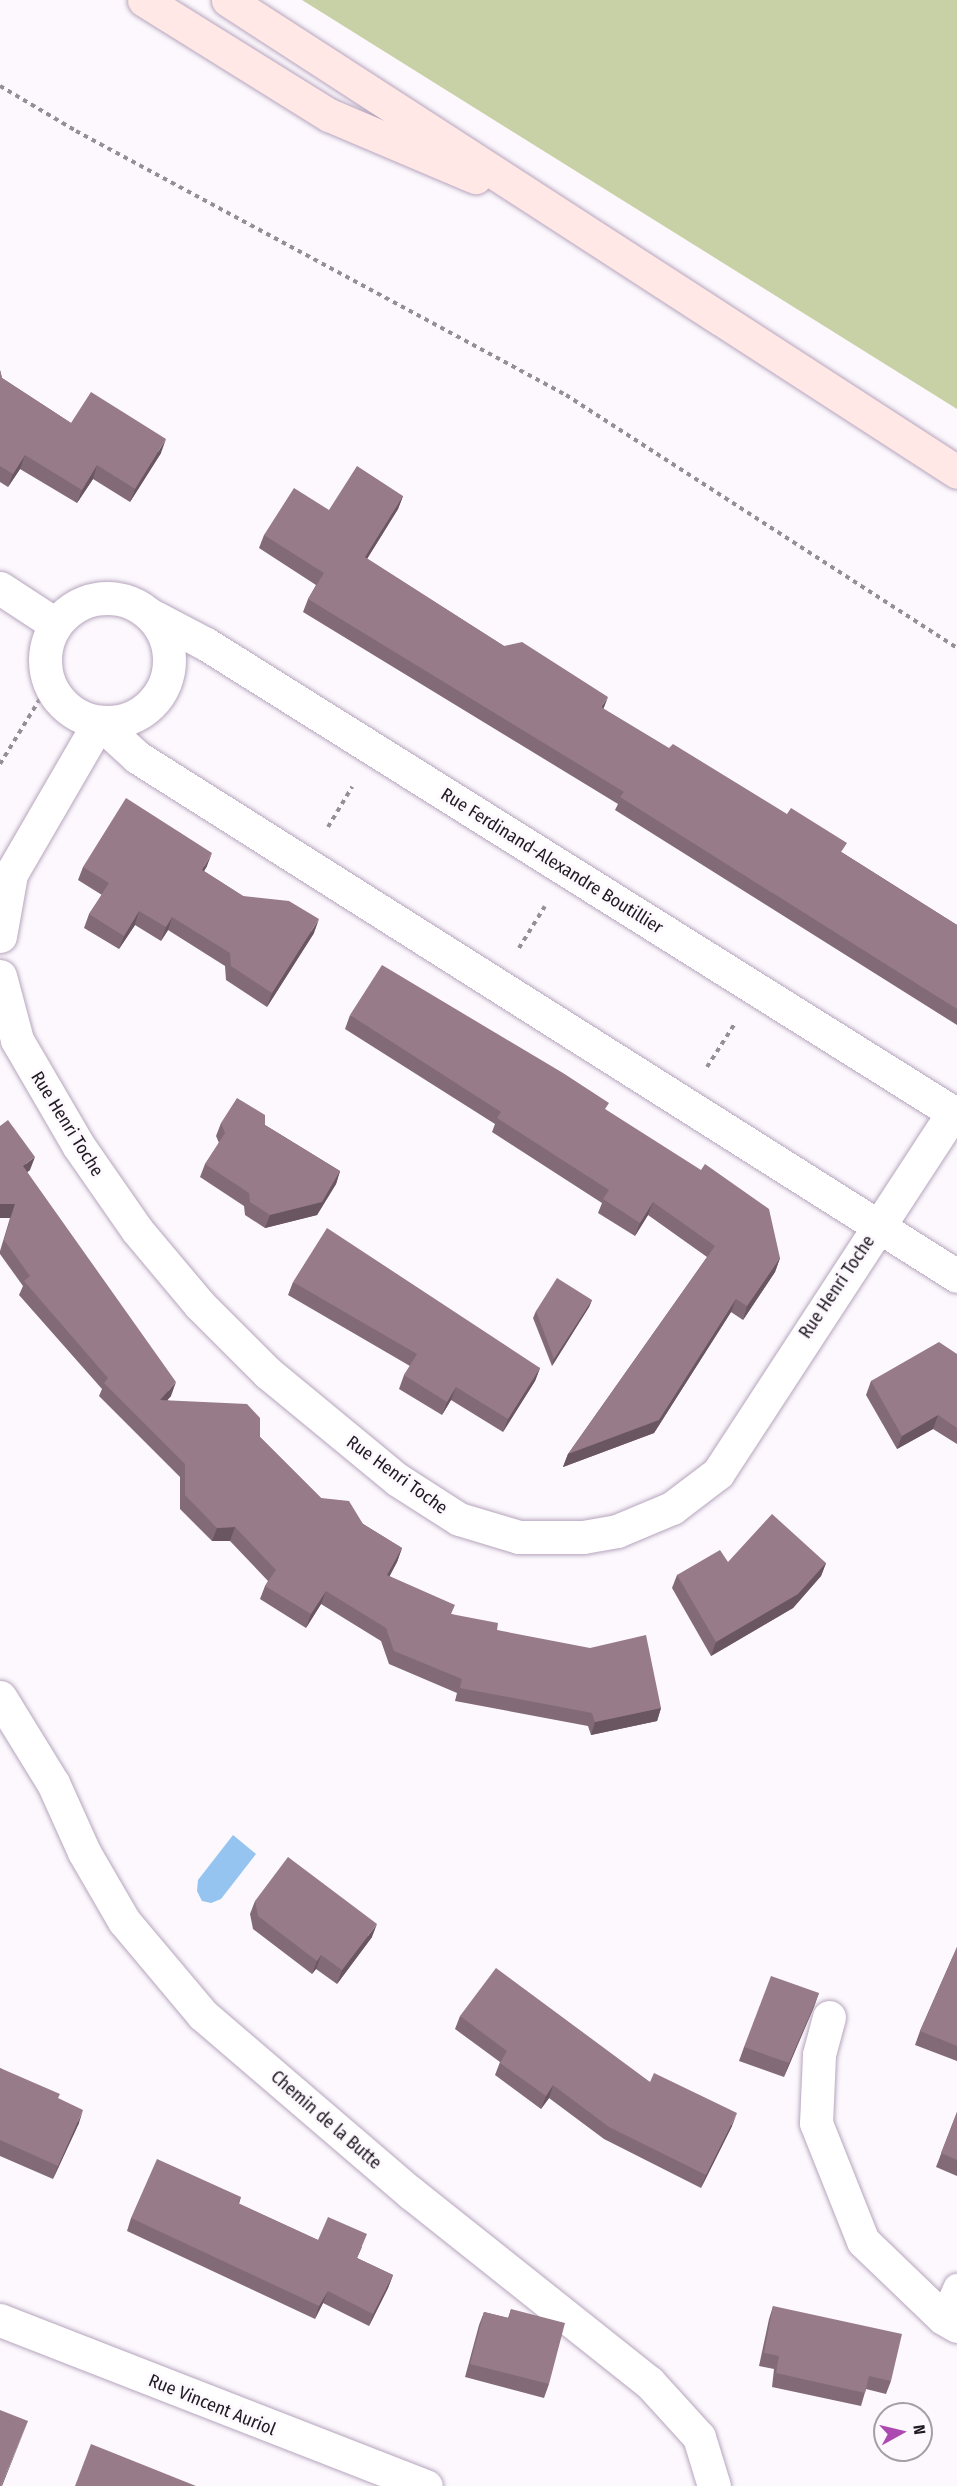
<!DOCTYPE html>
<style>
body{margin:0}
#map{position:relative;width:957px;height:2486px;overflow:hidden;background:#fcf8fd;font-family:"Fira Sans Condensed",sans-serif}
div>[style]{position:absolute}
.green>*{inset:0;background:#c8d0a5}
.water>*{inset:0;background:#94c4ef}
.path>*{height:4px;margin-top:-2px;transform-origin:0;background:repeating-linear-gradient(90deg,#948f96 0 4.5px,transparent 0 9px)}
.roads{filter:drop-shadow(0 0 2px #b6a5bd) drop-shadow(0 0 2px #b6a5bd)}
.service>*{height:26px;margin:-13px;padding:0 13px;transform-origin:13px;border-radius:13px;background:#fff}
.minor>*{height:33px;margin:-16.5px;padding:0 16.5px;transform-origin:16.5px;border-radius:16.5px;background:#fff}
.minor>.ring{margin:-16.5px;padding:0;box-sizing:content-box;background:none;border:33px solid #fff;border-radius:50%}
.tertiary>*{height:33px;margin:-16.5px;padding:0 16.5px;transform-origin:16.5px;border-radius:16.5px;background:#fff}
.secondary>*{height:33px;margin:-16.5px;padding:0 16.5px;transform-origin:16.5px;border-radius:16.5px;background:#ffe8e5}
.wall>*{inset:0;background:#826a76}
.shaded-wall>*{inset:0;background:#6a5660}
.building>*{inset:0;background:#977b89}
span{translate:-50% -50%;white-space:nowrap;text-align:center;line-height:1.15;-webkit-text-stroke:5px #fcf8fd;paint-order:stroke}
.street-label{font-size:18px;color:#1f1922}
.north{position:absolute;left:873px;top:2402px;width:60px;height:60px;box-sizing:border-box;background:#fcf8fd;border:2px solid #a49fa5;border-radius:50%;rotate:82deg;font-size:16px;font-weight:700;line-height:24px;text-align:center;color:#1f1922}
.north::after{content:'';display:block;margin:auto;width:21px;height:27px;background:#ac4ab1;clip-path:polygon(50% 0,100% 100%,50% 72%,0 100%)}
</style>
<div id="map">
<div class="green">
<i style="clip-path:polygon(302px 0,957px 0,957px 409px)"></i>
</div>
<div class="water">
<i style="clip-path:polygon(233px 1835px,256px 1854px,221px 1899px,211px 1903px,202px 1901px,197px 1891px,198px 1880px)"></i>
</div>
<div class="path">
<i style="left:0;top:86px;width:88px;rotate:30.6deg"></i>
<i style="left:76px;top:131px;width:557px;rotate:28.31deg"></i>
<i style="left:566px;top:395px;width:466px;rotate:32.9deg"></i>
<i style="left:0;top:764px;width:94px;rotate:-58.5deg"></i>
<i style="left:328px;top:827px;width:47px;rotate:-59deg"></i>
<i style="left:519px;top:948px;width:49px;rotate:-58.2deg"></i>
<i style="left:707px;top:1067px;width:50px;rotate:-57.3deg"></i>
</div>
<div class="roads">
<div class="service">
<i style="left:943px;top:2318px;width:34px;rotate:-66deg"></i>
</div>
<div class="minor">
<i style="left:0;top:588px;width:66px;rotate:33.2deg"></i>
<i class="ring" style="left:45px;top:598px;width:91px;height:91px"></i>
<i style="left:149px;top:614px;width:64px;rotate:27.8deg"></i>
<i style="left:206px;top:644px;width:886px;rotate:32.09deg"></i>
<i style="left:0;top:936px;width:63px;rotate:-79.9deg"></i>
<i style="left:11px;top:874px;width:176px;rotate:-59.9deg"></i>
<i style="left:99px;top:722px;width:52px;rotate:42.6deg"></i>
<i style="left:137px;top:757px;width:970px;rotate:32.33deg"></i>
<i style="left:0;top:976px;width:66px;rotate:75.1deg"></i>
<i style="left:17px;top:1040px;width:121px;rotate:59.8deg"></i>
<i style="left:78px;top:1145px;width:103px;rotate:55.2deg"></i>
<i style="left:137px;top:1230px;width:98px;rotate:50deg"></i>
<i style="left:200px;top:1305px;width:96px;rotate:45deg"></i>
<i style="left:268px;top:1373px;width:168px;rotate:39.5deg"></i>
<i style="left:398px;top:1480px;width:72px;rotate:32.6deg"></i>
<i style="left:459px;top:1519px;width:63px;rotate:16.7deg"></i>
<i style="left:519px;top:1537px;width:64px"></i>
<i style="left:583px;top:1537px;width:35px;rotate:-10deg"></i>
<i style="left:617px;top:1531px;width:60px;rotate:-22.7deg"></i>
<i style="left:672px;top:1508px;width:58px;rotate:-37.3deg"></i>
<i style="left:718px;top:1473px;width:431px;rotate:-56.9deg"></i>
<i style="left:0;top:1697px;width:101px;rotate:58.4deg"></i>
<i style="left:53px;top:1783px;width:76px;rotate:65.8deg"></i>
<i style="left:84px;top:1852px;width:80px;rotate:59.9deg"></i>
<i style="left:124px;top:1921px;width:123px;rotate:50deg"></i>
<i style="left:203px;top:2015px;width:274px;rotate:40.6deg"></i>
<i style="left:411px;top:2193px;width:304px;rotate:38.5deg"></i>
<i style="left:649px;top:2382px;width:74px;rotate:47.7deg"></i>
<i style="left:699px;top:2437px;width:51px;rotate:73deg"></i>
<i style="left:829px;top:2017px;width:39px;rotate:105deg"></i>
<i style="left:819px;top:2055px;width:68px;rotate:92.5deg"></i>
<i style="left:816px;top:2123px;width:127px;rotate:68.3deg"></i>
<i style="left:863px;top:2241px;width:111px;rotate:43.9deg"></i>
<i style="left:943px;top:2318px;width:16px;rotate:30deg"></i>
</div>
<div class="tertiary">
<i style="left:0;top:2320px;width:457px;rotate:21.3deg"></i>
</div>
<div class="secondary">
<i style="left:144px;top:0;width:218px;rotate:31.9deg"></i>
<i style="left:329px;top:115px;width:159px;rotate:23deg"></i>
<i style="left:228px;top:0;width:868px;rotate:32.92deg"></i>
</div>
</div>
<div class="wall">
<i style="clip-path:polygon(0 370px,2px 378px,71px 423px,161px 453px,130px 502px,93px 479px,77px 503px,20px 469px,8px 487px,0 482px)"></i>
<i style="clip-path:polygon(403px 496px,398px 509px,367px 559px,603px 709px,843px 853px,957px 925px,957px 1025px,615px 810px,618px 804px,303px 612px,308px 599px,316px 585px,259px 548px,264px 535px,329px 510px)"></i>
<i style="clip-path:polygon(207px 866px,204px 871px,243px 896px,314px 933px,267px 1007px,226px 980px,225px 966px,168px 930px,161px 941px,135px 925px,119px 949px,84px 928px,89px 914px,102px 895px,78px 880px,83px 867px)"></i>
<i style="clip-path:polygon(350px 1015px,606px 1110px,780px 1258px,775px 1272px,743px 1320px,731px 1312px,654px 1433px,563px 1467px,568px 1454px,707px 1257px,648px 1215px,635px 1236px,598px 1213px,602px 1203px,492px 1132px,495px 1124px,345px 1029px)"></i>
<i style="clip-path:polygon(221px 1123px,265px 1125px,340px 1171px,336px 1184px,317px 1215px,265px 1228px,245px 1215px,244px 1206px,200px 1177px,205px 1164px,219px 1143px,216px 1136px)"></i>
<i style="clip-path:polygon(0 1126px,30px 1170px,27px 1172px,171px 1396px,167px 1400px,260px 1437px,321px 1498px,402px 1548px,397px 1562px,389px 1576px,451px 1614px,497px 1630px,661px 1708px,657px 1721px,591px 1735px,588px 1726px,455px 1701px,457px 1693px,389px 1664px,381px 1641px,321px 1604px,306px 1628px,260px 1599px,265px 1586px,268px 1581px,230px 1541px,212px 1541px,180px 1509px,180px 1477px,99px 1396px,102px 1389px,19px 1295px,23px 1286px,0 1254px,0 1251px,10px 1218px)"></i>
<i style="clip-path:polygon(293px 1282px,540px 1368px,535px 1381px,503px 1432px,451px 1400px,442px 1415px,399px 1389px,404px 1375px,410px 1366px,288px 1295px)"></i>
<i style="clip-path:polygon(592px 1300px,589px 1307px,552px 1366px,533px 1318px,536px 1311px)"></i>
<i style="clip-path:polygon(957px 1354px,957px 1444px,933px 1429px,897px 1449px,866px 1395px,871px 1381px)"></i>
<i style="clip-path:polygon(728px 1562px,826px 1563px,821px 1576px,793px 1608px,711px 1656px,672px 1588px,677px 1575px)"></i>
<i style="clip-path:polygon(255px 1901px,372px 1937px,337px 1984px,316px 1969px,312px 1974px,253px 1929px,250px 1914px)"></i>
<i style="clip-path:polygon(957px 1947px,957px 2061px,915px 2045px,920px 2031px)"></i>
<i style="clip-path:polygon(819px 1993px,784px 2077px,739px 2061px,744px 2047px)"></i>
<i style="clip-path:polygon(460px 2016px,650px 2082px,732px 2126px,701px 2188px,604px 2139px,549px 2098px,541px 2109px,495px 2075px,500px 2062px,455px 2029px)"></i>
<i style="clip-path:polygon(0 2068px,58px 2099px,79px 2123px,53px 2179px,0 2156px)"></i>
<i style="clip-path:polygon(957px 2112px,957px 2176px,936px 2167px)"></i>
<i style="clip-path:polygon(241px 2197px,239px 2204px,318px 2240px,362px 2247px,357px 2258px,393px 2275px,388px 2288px,369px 2326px,323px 2303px,315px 2319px,127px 2231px,131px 2218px)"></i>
<i style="clip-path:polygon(773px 2306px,891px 2381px,886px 2394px,866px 2389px,861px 2406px,772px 2387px,774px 2369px,759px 2366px,769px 2319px)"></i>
<i style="clip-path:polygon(511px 2309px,549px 2384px,544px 2398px,465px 2377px,479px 2325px,484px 2312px,508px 2318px)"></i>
</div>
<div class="shaded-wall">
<i style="clip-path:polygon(166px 439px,161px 453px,130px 502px,135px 489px)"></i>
<i style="clip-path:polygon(25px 455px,20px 469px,8px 487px,13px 474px)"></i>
<i style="clip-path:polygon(97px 465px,93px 479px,77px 503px,82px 490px)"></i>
<i style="clip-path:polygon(403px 496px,398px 509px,360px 570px,365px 557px)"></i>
<i style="clip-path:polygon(608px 697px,603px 710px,601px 707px)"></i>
<i style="clip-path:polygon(212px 853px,207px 866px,197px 883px,202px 870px)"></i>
<i style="clip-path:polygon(139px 911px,135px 925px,119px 949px,124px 936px)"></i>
<i style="clip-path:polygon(172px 917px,168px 930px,161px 941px,166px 927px)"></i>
<i style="clip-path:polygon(319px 919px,314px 933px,267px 1007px,272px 993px)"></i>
<i style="clip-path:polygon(35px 1157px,30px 1170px,18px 1179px,23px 1166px)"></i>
<i style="clip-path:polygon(340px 1171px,336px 1184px,317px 1215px,265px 1228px,270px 1215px)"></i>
<i style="clip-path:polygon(653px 1202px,648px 1215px,635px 1236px,640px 1223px)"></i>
<i style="clip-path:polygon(0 1204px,15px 1204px,10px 1218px,0 1218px)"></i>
<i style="clip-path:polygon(780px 1258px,775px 1272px,743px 1320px,747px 1306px)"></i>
<i style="clip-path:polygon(736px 1299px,731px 1312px,654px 1433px,563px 1467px,568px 1454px)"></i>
<i style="clip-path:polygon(592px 1300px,589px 1307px,552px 1366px,554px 1359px)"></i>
<i style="clip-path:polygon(540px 1368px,535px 1381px,503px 1432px,508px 1419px)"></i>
<i style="clip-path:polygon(176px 1382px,171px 1396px,156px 1413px,160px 1400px)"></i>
<i style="clip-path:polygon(456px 1387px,451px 1400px,442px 1415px,447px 1402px)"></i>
<i style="clip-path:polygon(938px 1415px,933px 1429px,897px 1449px,902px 1436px)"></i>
<i style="clip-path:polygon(235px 1527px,230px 1541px,212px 1541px,217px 1528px)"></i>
<i style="clip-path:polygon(402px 1548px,397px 1562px,383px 1589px,387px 1575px)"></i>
<i style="clip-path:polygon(826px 1563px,821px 1576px,793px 1608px,711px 1656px,716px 1642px)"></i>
<i style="clip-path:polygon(326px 1591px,321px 1604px,306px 1628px,311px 1614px)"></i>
<i style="clip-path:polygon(661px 1708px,657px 1721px,591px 1735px,595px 1722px)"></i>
<i style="clip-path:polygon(377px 1924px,372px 1937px,337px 1984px,342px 1970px)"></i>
<i style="clip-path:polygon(321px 1955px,316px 1969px,312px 1974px,317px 1961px)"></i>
<i style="clip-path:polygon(819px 1993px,814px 2007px,784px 2077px,789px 2063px)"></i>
<i style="clip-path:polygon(553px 2085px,549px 2098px,541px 2109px,546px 2096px)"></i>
<i style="clip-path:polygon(83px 2110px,79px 2123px,53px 2179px,58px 2166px)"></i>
<i style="clip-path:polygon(737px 2113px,732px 2126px,701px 2188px,706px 2175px)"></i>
<i style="clip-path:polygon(393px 2275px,388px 2288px,369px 2326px,373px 2314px)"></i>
<i style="clip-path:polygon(328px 2291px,323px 2303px,315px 2319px,319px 2306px)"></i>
<i style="clip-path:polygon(28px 2421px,2px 2486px,1px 2486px)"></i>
</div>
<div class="building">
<i style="clip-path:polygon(0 370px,2px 378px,71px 423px,91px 392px,166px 439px,135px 489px,97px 465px,82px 490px,25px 455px,13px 474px,0 466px)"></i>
<i style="clip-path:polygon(357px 466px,403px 496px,365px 557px,504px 646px,522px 642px,608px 697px,601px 707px,669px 748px,673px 744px,787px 814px,791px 808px,847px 843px,841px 852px,957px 925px,957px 1009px,620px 797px,624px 792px,308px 599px,324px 573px,264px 535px,294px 488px,329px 510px)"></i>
<i style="clip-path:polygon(126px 798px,212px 853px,202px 870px,243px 896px,289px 901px,319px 919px,272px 993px,231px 966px,230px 953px,172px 917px,166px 927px,139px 911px,124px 936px,89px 914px,109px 883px,83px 867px)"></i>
<i style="clip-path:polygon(382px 965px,563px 1073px,609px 1103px,605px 1109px,701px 1170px,705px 1164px,769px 1209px,780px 1258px,747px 1306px,736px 1299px,659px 1420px,568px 1454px,715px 1246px,653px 1202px,640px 1223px,603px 1199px,609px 1190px,497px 1118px,501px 1112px,350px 1015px)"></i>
<i style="clip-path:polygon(237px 1098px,265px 1115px,265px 1125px,340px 1171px,322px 1202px,270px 1215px,250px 1202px,249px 1193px,205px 1164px,225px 1133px,221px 1123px)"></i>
<i style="clip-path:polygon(8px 1120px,35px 1157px,23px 1166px,176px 1382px,160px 1400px,247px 1404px,260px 1418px,260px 1437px,321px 1498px,349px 1501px,363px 1524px,402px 1548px,387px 1575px,455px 1605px,451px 1614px,498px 1623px,497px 1630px,590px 1648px,646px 1635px,661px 1708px,595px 1722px,592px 1713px,460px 1688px,462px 1679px,394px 1651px,386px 1628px,326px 1591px,311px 1614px,265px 1586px,276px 1570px,235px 1527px,217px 1528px,185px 1495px,185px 1464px,104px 1383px,108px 1378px,24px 1281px,30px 1276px,4px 1240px,15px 1204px,0 1204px,0 1126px)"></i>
<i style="clip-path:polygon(327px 1228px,540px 1368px,508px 1419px,456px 1387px,447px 1402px,404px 1375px,417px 1354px,293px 1282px)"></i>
<i style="clip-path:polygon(557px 1278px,592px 1300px,554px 1359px,536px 1311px)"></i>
<i style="clip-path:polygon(939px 1342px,957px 1354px,957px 1428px,938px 1415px,902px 1436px,871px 1381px)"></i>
<i style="clip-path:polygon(772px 1514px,826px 1563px,798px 1594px,716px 1642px,677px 1575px,720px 1550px,728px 1562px)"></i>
<i style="clip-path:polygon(288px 1857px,377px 1924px,342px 1970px,321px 1955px,317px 1961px,258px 1916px,255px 1901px)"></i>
<i style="clip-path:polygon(957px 1947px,957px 2046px,920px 2031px)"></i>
<i style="clip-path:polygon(496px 1968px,650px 2082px,654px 2073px,737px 2113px,706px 2175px,609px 2127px,553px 2085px,546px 2096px,500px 2063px,507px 2051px,460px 2016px)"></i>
<i style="clip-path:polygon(771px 1976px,819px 1993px,789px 2063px,744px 2047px)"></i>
<i style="clip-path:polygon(0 2068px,60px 2094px,58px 2098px,83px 2110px,58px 2166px,0 2140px)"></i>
<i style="clip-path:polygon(957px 2112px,957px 2160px,941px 2153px)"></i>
<i style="clip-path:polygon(157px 2159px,241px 2197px,238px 2203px,318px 2240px,328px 2217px,367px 2234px,357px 2258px,393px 2275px,373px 2314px,328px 2291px,319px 2306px,131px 2218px)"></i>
<i style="clip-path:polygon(773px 2306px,902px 2334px,891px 2381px,869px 2376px,865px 2393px,776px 2373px,779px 2356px,764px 2353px)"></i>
<i style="clip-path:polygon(511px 2309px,565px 2323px,549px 2384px,470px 2364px,484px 2312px,509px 2318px)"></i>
<i style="clip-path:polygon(0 2410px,28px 2421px,1px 2486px,0 2486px)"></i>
<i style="clip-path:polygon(91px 2444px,196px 2486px,75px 2486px)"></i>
</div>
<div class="street-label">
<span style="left:552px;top:861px;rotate:32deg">Rue Ferdinand-Alexandre Boutillier</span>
<span style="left:67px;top:1124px;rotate:58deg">Rue Henri Toche</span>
<span style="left:837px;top:1287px;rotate:-56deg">Rue Henri Toche</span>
<span style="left:397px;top:1475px;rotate:36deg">Rue Henri Toche</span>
<span style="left:326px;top:2120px;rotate:41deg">Chemin de la Butte</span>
<span style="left:212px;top:2405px;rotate:22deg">Rue Vincent Auriol</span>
</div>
<div class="north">N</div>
</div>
